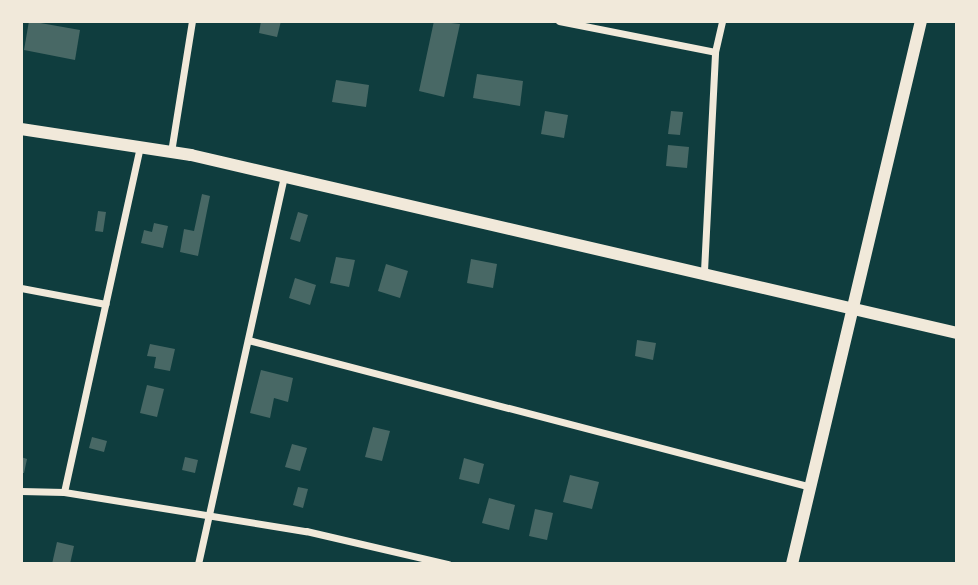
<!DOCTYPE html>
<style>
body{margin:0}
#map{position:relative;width:978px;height:585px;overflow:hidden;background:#0f3d3e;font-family:Overpass,sans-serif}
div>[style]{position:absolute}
.building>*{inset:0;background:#486865}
.minor>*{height:7px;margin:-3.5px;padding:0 3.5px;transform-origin:3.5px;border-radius:3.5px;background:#f1e9da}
.tertiary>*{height:12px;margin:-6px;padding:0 6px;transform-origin:6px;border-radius:6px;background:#f1e9da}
span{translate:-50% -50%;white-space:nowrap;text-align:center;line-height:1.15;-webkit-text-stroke:7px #f1e9da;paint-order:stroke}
.frame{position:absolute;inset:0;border:23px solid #f1e9da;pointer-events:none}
</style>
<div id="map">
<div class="building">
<i style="clip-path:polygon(29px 21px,80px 30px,75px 60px,24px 50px)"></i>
<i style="clip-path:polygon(261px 21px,281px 21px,277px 37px,259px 33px)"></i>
<i style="clip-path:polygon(434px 21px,460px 24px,444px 97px,419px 91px)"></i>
<i style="clip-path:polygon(477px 74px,523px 81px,520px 106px,473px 98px)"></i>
<i style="clip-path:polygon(336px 80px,369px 85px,366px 107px,332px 102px)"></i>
<i style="clip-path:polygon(545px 111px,568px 115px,564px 138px,541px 134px)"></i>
<i style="clip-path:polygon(671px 111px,683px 112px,680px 135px,668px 134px)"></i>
<i style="clip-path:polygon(668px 145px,689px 147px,687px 168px,666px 166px)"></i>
<i style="clip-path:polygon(202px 194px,210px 196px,198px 256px,180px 252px,184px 229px,194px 231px)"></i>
<i style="clip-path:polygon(98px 211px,106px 212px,103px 232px,95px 231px)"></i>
<i style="clip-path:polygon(298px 212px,308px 215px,300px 242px,290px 239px)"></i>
<i style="clip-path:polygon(154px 223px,168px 226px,163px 248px,141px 243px,144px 230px,152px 232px)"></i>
<i style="clip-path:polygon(336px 257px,355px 260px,349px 287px,330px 283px)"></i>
<i style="clip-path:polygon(471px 259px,497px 264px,493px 288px,467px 283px)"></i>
<i style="clip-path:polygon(386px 264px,408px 271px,400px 298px,378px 291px)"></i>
<i style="clip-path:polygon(295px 278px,316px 285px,310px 305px,289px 298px)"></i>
<i style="clip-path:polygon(637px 340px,656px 343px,653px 360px,635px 356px)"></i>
<i style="clip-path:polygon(150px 344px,175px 349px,170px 371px,154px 368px,156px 357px,147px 356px)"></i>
<i style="clip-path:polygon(261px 370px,293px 378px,288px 402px,274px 398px,270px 418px,250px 413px)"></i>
<i style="clip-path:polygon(147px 385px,164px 389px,157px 417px,140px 413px)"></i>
<i style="clip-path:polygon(373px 427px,390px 431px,382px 461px,365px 457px)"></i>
<i style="clip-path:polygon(92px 437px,107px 441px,104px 452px,89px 448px)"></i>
<i style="clip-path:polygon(292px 444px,307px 448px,300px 471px,285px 467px)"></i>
<i style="clip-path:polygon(21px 457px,27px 459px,24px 473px,21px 473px)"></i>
<i style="clip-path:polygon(185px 457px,198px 460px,195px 473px,182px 470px)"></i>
<i style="clip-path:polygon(464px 458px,484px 464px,479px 484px,459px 479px)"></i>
<i style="clip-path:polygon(570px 475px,599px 482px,592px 509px,563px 502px)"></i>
<i style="clip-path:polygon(298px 487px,308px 489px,303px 508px,293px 505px)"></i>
<i style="clip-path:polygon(489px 498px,515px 505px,509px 530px,482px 523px)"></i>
<i style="clip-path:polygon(535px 509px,553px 513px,547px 540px,529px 536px)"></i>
<i style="clip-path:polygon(57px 542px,74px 546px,70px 564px,52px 564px)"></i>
</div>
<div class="minor">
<i style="left:559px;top:21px;width:159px;rotate:11.2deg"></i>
<i style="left:171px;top:152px;width:133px;rotate:-80.9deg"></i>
<i style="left:704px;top:271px;width:219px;rotate:-87.1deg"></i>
<i style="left:715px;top:52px;width:32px;rotate:-77deg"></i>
<i style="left:21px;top:288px;width:86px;rotate:10.7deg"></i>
<i style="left:248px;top:340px;width:582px;rotate:14.63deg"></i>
<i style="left:21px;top:491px;width:43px;rotate:1.3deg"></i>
<i style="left:64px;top:492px;width:245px;rotate:9.2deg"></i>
<i style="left:306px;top:531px;width:146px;rotate:13.1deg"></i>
<i style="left:64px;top:492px;width:353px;rotate:-77.6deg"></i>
<i style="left:198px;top:564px;width:396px;rotate:-77.5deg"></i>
</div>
<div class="tertiary">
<i style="left:21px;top:129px;width:172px;rotate:8.7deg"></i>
<i style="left:191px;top:155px;width:786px;rotate:13.08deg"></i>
<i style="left:792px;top:564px;width:558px;rotate:-76.64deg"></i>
</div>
<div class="frame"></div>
</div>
